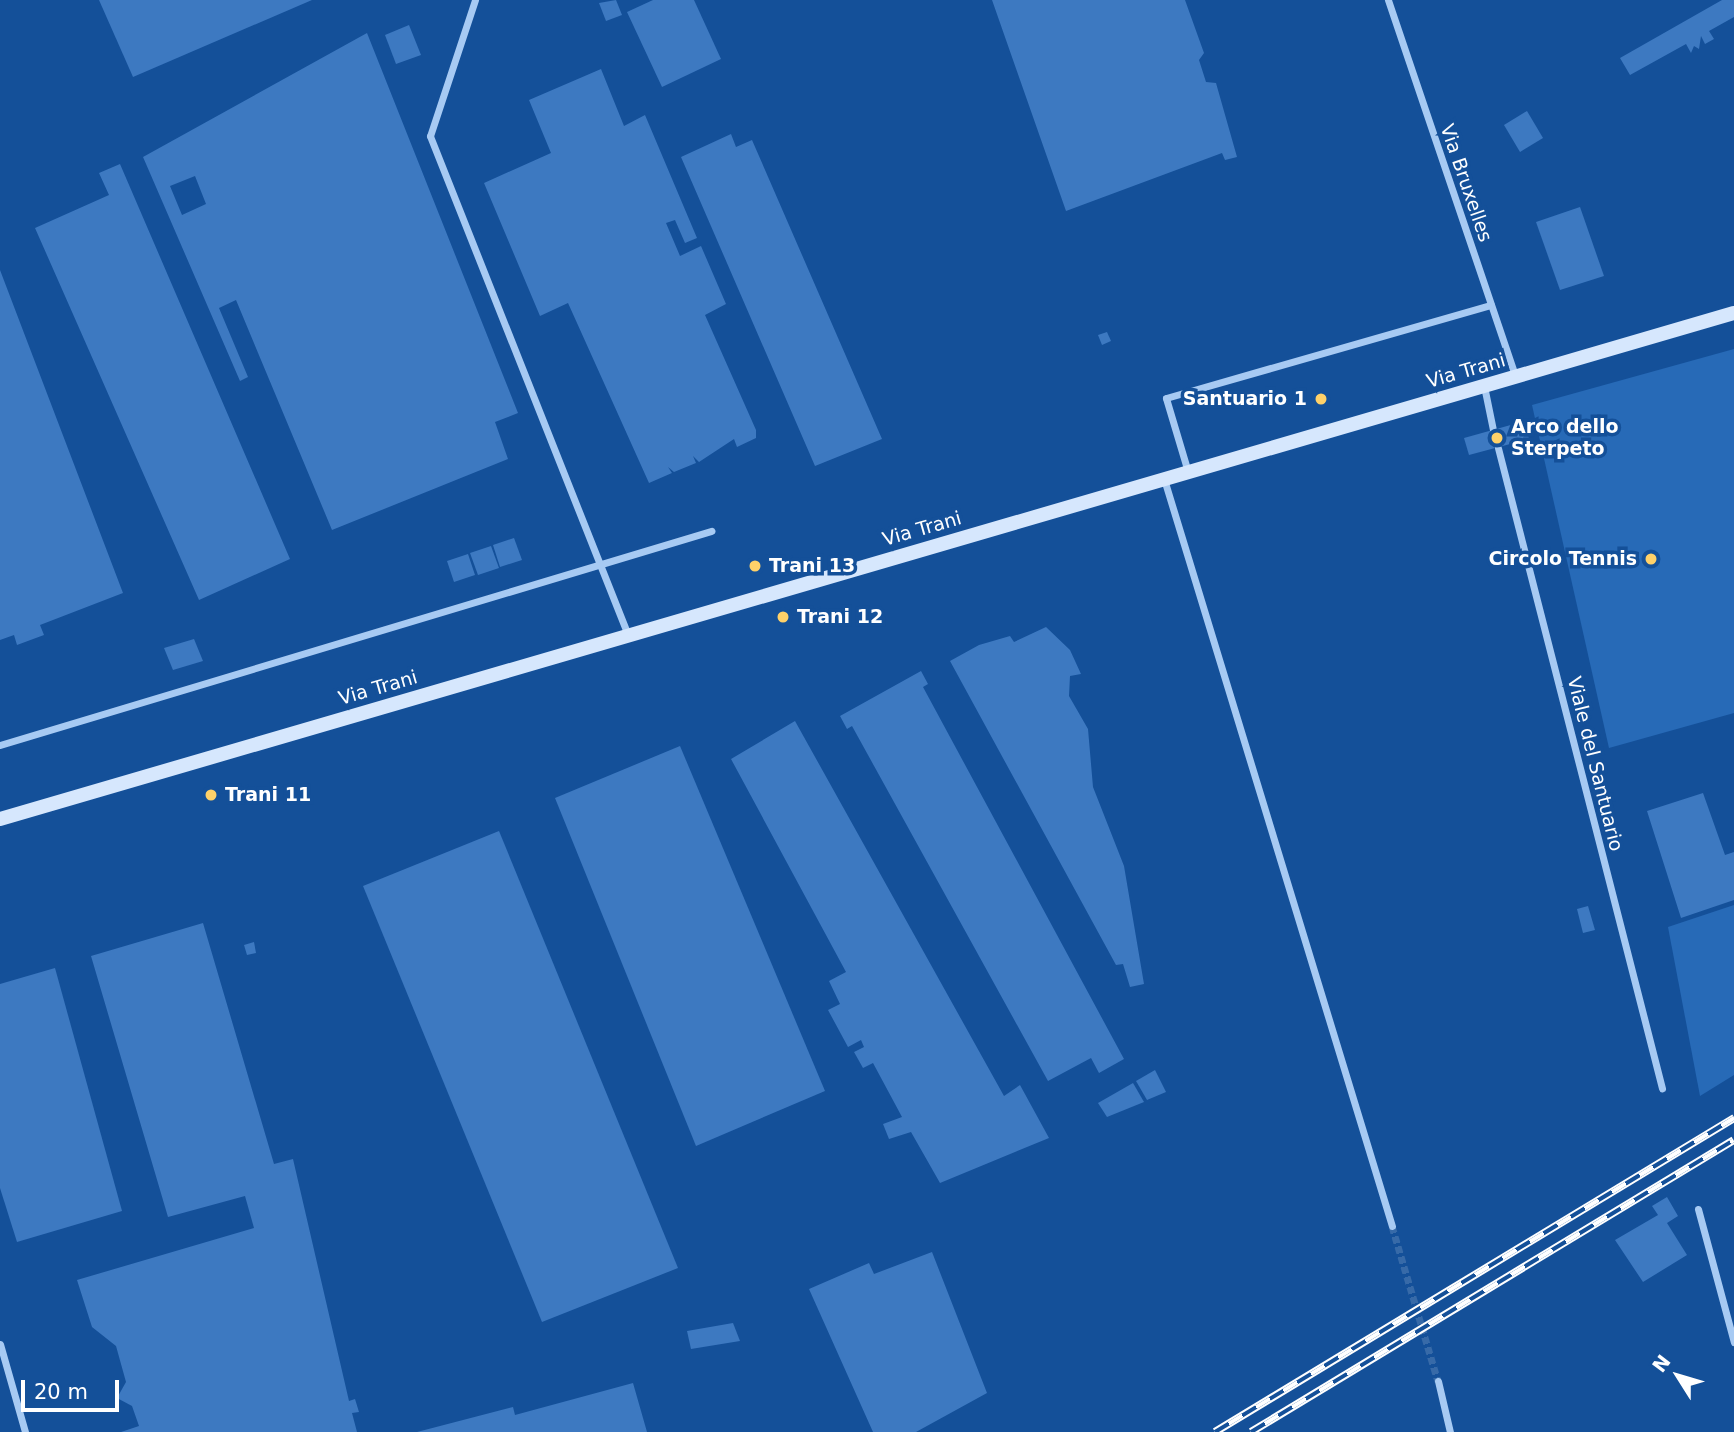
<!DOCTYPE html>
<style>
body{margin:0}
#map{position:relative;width:1734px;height:1432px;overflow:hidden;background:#145099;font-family:"DejaVu Sans",sans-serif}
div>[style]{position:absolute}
.green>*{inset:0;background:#276ab7}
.building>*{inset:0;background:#3d79c1}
.minor-tunnel>*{height:7px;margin-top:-3.5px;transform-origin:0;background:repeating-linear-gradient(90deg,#376aa8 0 7px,transparent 0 10.5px)}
.minor>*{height:7px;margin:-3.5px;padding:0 3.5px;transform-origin:3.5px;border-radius:3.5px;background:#a7caf3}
.secondary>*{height:14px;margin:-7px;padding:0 7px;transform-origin:7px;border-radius:7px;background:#d6e7fd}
.rail>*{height:8px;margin-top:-4px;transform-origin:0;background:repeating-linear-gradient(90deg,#145099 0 16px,#fff 0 32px);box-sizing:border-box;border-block:2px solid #fff}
.dots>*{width:19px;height:19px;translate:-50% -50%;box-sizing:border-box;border:4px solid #145099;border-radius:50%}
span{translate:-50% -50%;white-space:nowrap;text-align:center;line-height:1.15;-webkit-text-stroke:7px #145099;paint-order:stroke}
.street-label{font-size:19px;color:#fff}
.poi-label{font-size:19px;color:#fff;font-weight:700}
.right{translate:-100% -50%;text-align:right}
.left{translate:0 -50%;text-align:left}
.north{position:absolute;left:1643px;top:1341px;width:70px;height:70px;-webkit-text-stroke:5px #145099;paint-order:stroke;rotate:307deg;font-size:19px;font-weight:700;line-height:28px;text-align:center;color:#fff}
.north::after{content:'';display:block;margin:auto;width:24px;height:32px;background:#fff;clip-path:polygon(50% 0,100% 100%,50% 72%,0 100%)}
.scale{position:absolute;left:21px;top:1380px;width:98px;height:32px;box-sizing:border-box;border:4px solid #fff;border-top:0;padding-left:9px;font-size:21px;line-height:24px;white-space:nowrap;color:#fff;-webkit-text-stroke:5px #145099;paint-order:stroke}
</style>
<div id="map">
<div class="green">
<i style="clip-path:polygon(1734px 349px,1734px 713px,1609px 748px,1532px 405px)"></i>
<i style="clip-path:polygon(1734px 905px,1734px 1075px,1700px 1096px,1668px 927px)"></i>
</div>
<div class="building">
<i style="clip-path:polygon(99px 0,312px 0,133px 77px)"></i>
<i style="clip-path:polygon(616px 0,622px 15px,606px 21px,599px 3px)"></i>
<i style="clip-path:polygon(653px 0,694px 0,721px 59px,662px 87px,627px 12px)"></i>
<i style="clip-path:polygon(992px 0,1185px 0,1204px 53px,1199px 60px,1206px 82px,1216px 83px,1237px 157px,1225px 160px,1222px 153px,1066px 211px)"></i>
<i style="clip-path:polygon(1722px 0,1734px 0,1734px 17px,1709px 31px,1714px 39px,1705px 44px,1701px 36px,1699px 49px,1694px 46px,1691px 53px,1686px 44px,1630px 75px,1620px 58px)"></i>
<i style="clip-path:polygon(409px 25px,421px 55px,396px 64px,385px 35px)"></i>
<i style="clip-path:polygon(evenodd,367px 33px,518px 413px,495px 422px,508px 459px,332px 530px,236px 300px,219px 308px,248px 377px,240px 381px,143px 157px,367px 33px,195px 176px,206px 204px,182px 215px,170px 186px,195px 176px)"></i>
<i style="clip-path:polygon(601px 69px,624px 126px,645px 115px,697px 238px,685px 243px,675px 220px,666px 223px,680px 256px,701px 246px,726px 304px,705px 315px,756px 430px,756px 438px,737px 447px,734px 439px,699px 462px,693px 456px,696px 463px,674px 472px,668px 467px,672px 473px,649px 483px,568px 303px,540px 316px,484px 183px,551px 153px,529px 100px)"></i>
<i style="clip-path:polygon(1527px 111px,1543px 138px,1520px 152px,1504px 125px)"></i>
<i style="clip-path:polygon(731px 134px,736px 147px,752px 140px,882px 439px,815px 466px,681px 157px)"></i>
<i style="clip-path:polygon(120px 164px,290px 559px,199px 600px,35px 228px,109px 195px,99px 173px)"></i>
<i style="clip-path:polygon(1580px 207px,1604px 276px,1560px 290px,1536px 222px)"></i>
<i style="clip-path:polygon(0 270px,123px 593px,40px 625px,44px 635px,17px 645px,14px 635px,0 640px)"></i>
<i style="clip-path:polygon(1107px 332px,1111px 341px,1102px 345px,1098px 335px)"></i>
<i style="clip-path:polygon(1525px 421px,1529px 439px,1469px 455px,1464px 438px)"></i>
<i style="clip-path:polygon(514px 538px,522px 560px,500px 567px,493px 545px)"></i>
<i style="clip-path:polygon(491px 546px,499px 568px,478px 575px,470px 553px)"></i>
<i style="clip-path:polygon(468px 554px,475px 575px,454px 582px,447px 561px)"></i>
<i style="clip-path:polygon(1046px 627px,1070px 650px,1081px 674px,1070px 676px,1069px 696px,1088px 729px,1093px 787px,1124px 866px,1144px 984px,1130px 987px,1123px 964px,1116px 965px,950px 661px,979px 645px,1010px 636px,1014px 642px)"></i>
<i style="clip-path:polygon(194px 639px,203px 661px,173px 670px,164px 648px)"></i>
<i style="clip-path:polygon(921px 671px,928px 684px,923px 687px,1124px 1059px,1099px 1073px,1091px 1058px,1048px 1081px,852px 726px,847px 729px,840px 716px)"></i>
<i style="clip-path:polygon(795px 721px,1004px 1096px,1020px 1085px,1049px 1138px,940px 1183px,911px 1132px,889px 1139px,883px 1124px,902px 1117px,873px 1063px,863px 1068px,854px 1052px,864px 1047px,861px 1040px,848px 1047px,828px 1010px,840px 1004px,829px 981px,846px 972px,731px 759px)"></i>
<i style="clip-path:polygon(680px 746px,825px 1091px,696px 1146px,555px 798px)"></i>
<i style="clip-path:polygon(1703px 793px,1725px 855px,1734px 852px,1734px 900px,1681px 918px,1647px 811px)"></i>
<i style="clip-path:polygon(499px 831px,678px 1268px,542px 1322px,363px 886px)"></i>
<i style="clip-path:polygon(1588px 906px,1595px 930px,1583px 933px,1577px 909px)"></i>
<i style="clip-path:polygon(203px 923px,274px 1164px,293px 1159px,349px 1401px,355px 1399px,359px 1412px,352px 1413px,357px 1432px,121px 1432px,139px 1426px,132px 1406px,117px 1398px,126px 1382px,116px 1346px,92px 1327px,77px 1280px,254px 1228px,245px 1196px,168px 1217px,91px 956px)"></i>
<i style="clip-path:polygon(254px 942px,256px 953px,247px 955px,244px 945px)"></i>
<i style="clip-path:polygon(55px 968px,122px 1211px,17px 1242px,0 1188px,0 984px)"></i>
<i style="clip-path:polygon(1155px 1070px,1166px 1092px,1147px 1100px,1136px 1081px)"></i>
<i style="clip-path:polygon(1133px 1083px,1144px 1102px,1107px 1117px,1098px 1103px)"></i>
<i style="clip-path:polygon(1667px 1197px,1678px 1216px,1667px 1223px,1687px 1255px,1643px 1282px,1615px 1240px,1658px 1215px,1652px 1206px)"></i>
<i style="clip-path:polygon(932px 1252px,987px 1393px,916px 1432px,873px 1432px,809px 1289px,869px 1263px,874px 1274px)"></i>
<i style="clip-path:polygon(733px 1323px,740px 1341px,691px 1349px,687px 1331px)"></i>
<i style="clip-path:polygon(633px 1383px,647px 1432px,417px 1432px,513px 1407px,515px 1415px)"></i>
</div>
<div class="minor-tunnel">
<i style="left:1493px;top:430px;width:19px;rotate:74deg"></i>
<i style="left:1392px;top:1226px;width:162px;rotate:73.5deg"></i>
</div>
<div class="minor">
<i style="left:475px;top:0;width:143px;rotate:108.3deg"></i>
<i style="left:430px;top:136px;width:537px;rotate:68.36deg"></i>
<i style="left:1388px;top:0;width:397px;rotate:71.3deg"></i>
<i style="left:1484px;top:386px;width:45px;rotate:78.4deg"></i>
<i style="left:1498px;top:448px;width:661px;rotate:75.63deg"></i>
<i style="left:1188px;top:472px;width:77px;rotate:-106.6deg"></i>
<i style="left:1166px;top:398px;width:338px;rotate:-16deg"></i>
<i style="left:1164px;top:479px;width:781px;rotate:73.03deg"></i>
<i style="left:0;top:745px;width:743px;rotate:-16.75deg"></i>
<i style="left:1698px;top:1209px;width:138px;rotate:74.9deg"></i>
<i style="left:0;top:1344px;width:91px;rotate:74.1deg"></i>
<i style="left:1438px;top:1381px;width:52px;rotate:76.8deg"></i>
</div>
<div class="secondary">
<i style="left:0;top:819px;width:1806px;rotate:-16.27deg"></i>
</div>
<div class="rail">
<i style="left:1215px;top:1432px;width:607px;rotate:-31.17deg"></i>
<i style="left:1251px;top:1432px;width:564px;rotate:-31.16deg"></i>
</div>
<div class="dots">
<i style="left:1321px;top:399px;background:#ffd169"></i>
<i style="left:1497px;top:438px;background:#ffd169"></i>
<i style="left:1651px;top:559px;background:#ffd169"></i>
<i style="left:755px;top:566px;background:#ffd169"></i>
<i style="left:783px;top:617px;background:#ffd169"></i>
<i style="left:211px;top:795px;background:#ffd169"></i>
</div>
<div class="street-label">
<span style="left:1466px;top:183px;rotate:71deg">Via Bruxelles</span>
<span style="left:1466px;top:371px;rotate:-16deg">Via Trani</span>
<span style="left:922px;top:529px;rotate:-16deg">Via Trani</span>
<span style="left:378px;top:688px;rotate:-16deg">Via Trani</span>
<span style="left:1595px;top:764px;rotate:76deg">Viale del Santuario</span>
</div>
<div class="poi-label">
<span class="right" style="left:1307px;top:399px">Santuario 1</span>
<span class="left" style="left:1511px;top:438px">Arco dello<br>Sterpeto</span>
<span class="right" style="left:1637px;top:559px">Circolo Tennis</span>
<span class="left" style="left:769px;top:566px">Trani 13</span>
<span class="left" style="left:797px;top:617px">Trani 12</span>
<span class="left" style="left:225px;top:795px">Trani 11</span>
</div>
<div class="north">N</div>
<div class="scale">20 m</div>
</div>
